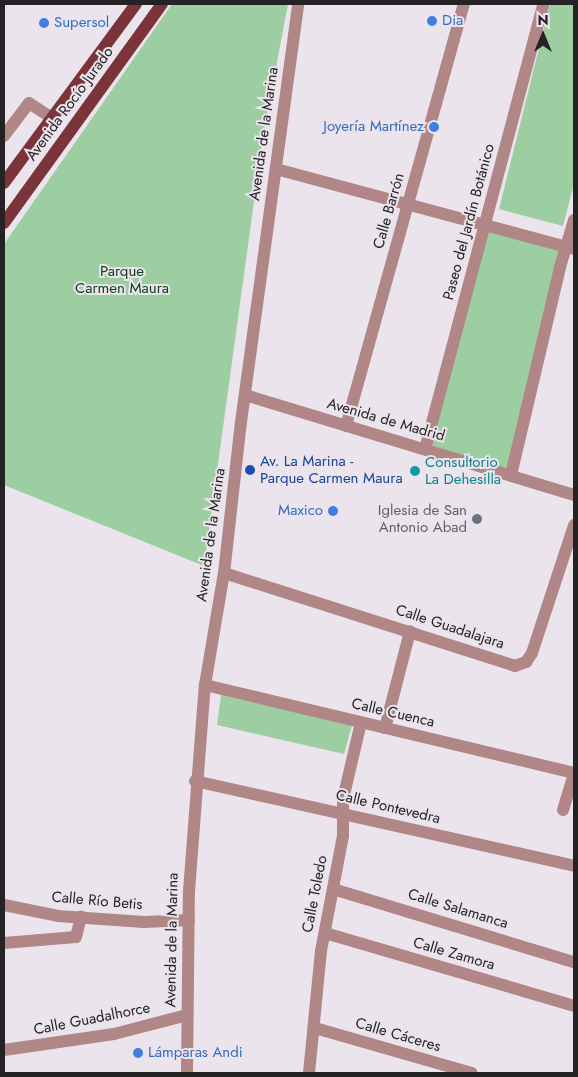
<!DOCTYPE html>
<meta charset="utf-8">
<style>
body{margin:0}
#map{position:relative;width:578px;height:1077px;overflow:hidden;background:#ebe4ed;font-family:Jost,sans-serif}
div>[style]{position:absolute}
.green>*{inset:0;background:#9ccea1}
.minor>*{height:12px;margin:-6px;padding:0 6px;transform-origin:6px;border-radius:6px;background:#b08686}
.major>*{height:12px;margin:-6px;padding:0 6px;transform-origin:6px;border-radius:6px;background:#7b3439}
.dots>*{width:14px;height:14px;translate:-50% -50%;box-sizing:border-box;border:2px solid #ebe4ed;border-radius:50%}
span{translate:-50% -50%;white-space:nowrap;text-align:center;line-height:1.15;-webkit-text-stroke:4px #ebe4ed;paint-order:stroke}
.shop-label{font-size:15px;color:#366cbe}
.left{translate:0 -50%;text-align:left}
.right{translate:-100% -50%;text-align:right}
.street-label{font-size:15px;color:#252225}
.park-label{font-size:15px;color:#063f16}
.transit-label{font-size:15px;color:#164399}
.culture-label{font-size:15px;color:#0d838f}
.worship-label{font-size:15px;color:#5b616d}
.frame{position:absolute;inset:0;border:5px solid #252225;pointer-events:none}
.north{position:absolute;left:518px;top:10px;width:50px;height:50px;-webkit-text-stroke:4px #ebe4ed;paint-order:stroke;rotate:0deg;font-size:14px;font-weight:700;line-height:20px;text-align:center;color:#252225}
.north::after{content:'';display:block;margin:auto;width:18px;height:22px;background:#252225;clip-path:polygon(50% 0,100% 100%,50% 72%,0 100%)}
</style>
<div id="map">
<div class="green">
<i style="clip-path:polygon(172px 4px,288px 4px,263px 136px,204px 566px,4px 485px,4px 244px)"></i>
<i style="clip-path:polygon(550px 4px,574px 4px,574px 184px,563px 226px,499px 209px)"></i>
<i style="clip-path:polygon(486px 226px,567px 247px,511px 475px,425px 449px)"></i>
<i style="clip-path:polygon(221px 695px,352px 725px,344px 754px,217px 725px)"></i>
</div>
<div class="minor">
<i style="left:4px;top:136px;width:41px;rotate:-52.9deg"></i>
<i style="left:29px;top:103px;width:27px;rotate:33deg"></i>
<i style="left:276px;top:169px;width:309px;rotate:15deg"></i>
<i style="left:245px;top:395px;width:344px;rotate:16.9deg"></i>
<i style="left:346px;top:426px;width:438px;rotate:-74.4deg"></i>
<i style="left:425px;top:449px;width:460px;rotate:-75.1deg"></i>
<i style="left:511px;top:475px;width:214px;rotate:-76.7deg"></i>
<i style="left:560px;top:267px;width:49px;rotate:-73.4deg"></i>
<i style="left:224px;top:573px;width:305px;rotate:17.7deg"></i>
<i style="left:515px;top:666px;width:12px;rotate:-20deg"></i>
<i style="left:526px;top:662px;width:11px;rotate:-56deg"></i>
<i style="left:532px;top:653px;width:135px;rotate:-71.8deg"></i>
<i style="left:205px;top:685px;width:379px;rotate:13.4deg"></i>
<i style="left:385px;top:728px;width:100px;rotate:-75.5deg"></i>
<i style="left:195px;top:781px;width:388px;rotate:12.6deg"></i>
<i style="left:563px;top:810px;width:37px;rotate:-73deg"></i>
<i style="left:333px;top:889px;width:252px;rotate:16.9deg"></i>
<i style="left:4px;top:905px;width:55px;rotate:11.5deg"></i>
<i style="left:58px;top:916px;width:86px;rotate:4deg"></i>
<i style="left:144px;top:922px;width:45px;rotate:-2.5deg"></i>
<i style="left:325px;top:933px;width:259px;rotate:16.3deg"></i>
<i style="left:4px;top:943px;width:72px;rotate:-4.8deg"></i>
<i style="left:76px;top:937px;width:21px;rotate:-76deg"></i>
<i style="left:315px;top:1028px;width:163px;rotate:16deg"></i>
<i style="left:4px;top:1050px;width:111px;rotate:-8.3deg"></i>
<i style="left:114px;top:1034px;width:75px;rotate:-14.6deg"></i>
<i style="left:187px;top:1073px;width:182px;rotate:-89.4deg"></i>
<i style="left:189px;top:891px;width:207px;rotate:-85.6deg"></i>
<i style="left:205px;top:685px;width:114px;rotate:-80.4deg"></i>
<i style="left:224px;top:573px;width:152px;rotate:-83.6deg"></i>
<i style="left:241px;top:422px;width:422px;rotate:-82.2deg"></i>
<i style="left:309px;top:1073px;width:123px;rotate:-84.4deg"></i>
<i style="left:321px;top:951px;width:117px;rotate:-79.2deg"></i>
<i style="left:343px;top:836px;width:37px;rotate:-90deg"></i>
<i style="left:343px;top:799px;width:79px;rotate:-76.8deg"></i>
</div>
<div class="major">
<i style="left:4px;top:183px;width:222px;rotate:-53.6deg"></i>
<i style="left:4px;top:223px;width:270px;rotate:-54.2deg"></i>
</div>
<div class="dots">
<i style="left:432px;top:21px;background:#3f7fe0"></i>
<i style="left:44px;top:23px;background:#3f7fe0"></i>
<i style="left:434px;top:127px;background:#3f7fe0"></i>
<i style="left:250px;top:470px;background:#1a4fb4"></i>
<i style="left:415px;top:471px;background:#0f9aa8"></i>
<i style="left:333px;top:511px;background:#3f7fe0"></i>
<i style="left:477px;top:519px;background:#6b7280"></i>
<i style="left:138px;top:1053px;background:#3f7fe0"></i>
</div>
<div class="shop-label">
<span class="left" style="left:442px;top:21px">Dia</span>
<span class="left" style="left:54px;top:23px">Supersol</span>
<span class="right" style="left:424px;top:127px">Joyería Martínez</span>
<span class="right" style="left:323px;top:511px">Maxico</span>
<span class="left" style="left:148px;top:1053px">Lámparas Andi</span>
</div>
<div class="street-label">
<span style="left:70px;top:104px;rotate:-54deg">Avenida Rocío Jurado</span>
<span style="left:264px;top:134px;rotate:-82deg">Avenida de la Marina</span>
<span style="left:389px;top:211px;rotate:-74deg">Calle Barrón</span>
<span style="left:469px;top:222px;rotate:-75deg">Paseo del Jardín Botánico</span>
<span style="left:386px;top:420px;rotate:16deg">Avenida de Madrid</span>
<span style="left:211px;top:535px;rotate:-82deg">Avenida de la Marina</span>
<span style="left:450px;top:627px;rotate:18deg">Calle Guadalajara</span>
<span style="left:393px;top:713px;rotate:13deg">Calle Cuenca</span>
<span style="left:388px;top:807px;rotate:13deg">Calle Pontevedra</span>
<span style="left:315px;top:894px;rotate:-79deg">Calle Toledo</span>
<span style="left:97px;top:901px;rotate:5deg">Calle Río Betis</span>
<span style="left:458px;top:909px;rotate:17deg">Calle Salamanca</span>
<span style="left:172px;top:940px;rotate:-89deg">Avenida de la Marina</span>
<span style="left:454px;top:954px;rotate:16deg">Calle Zamora</span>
<span style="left:92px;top:1019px;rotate:-11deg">Calle Guadalhorce</span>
<span style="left:398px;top:1035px;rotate:16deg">Calle Cáceres</span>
</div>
<div class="park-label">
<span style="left:122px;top:280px">Parque<br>Carmen Maura</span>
</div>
<div class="transit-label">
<span class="left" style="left:260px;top:470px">Av. La Marina -<br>Parque Carmen Maura</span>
</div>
<div class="culture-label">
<span class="left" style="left:425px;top:471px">Consultorio<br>La Dehesilla</span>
</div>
<div class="worship-label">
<span class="right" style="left:467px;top:519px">Iglesia de San<br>Antonio Abad</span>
</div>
<div class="frame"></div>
<div class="north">N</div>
</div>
